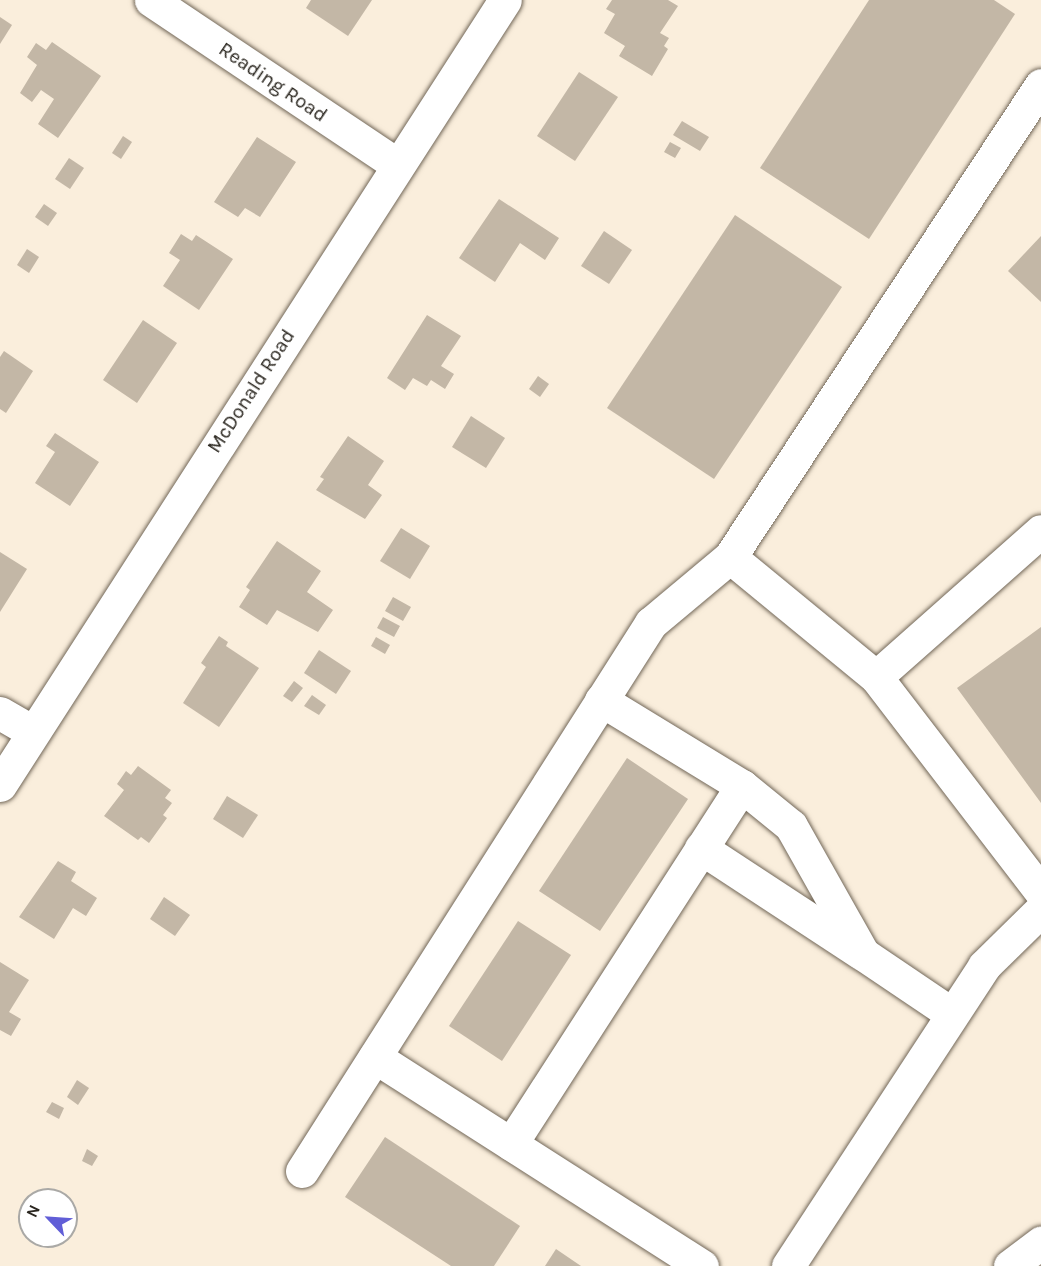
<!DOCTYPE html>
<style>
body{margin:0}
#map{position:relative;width:1041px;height:1266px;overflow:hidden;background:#faeedc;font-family:Karla,sans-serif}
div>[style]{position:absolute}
.building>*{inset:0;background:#c3b7a6}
.roads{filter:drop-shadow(0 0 2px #726758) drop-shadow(0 0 2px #726758)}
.minor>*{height:33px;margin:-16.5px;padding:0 16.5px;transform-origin:16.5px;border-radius:16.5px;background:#fff}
span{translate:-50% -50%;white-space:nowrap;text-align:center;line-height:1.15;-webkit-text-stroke:4.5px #fff;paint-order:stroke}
.street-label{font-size:20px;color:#2b2720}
.north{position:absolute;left:18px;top:1188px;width:60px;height:60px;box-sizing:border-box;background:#fff;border:2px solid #aaa9a6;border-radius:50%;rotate:295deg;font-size:16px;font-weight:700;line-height:24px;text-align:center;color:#2b2720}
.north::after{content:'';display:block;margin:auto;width:21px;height:27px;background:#615ed7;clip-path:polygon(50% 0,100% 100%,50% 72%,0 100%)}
</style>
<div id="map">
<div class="building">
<i style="clip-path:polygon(311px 0,372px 0,348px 36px,306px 8px)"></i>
<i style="clip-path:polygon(612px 0,668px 0,678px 6px,660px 33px,669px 38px,664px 46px,668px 49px,652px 76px,619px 56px,625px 46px,604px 33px,615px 14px,606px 9px)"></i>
<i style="clip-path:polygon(869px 0,994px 0,1015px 14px,869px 239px,760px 168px)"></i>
<i style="clip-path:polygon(0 17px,12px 25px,0 44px)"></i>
<i style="clip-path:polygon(52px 42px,101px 76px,58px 138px,38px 124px,54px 99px,41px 90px,32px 102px,20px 93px,37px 65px,27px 57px,36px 43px,46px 50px)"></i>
<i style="clip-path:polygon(579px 72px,618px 97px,575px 161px,537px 136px)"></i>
<i style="clip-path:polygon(682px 121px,709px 137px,700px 151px,673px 135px)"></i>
<i style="clip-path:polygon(123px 136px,132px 142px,121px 159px,112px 153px)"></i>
<i style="clip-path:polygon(257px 137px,296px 162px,260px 217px,245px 208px,238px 217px,214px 202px)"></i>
<i style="clip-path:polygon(670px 142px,681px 148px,675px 158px,664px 152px)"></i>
<i style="clip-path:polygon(69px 158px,84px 168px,70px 189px,55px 179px)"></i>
<i style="clip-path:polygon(499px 199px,559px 238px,545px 260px,520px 243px,495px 282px,459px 258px)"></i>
<i style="clip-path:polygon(44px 204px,57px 213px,48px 226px,35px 217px)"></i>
<i style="clip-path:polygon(735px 215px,842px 287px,714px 479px,607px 408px)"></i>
<i style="clip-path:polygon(604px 231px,632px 250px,609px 284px,581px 266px)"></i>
<i style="clip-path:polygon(181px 234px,192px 241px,196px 235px,233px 259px,199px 310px,163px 286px,180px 260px,169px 253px)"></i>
<i style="clip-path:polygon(1041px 236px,1041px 302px,1008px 271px)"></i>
<i style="clip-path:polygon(27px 249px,39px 257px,29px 273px,17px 265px)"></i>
<i style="clip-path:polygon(427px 315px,461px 336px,441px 366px,454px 374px,445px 389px,431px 380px,427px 386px,413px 378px,405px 390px,387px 378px)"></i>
<i style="clip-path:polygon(143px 320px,177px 343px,137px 403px,103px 380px)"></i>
<i style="clip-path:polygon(4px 351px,33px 371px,6px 413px,0 409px,0 357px)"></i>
<i style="clip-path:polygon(538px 376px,549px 384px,540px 397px,529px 389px)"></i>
<i style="clip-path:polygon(471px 416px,505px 438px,486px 468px,452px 447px)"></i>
<i style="clip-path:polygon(55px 433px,99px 462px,70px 506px,35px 483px,55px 452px,46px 446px)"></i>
<i style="clip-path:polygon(348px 436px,384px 461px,368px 485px,382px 495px,365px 519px,316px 490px,324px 479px,320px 477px)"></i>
<i style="clip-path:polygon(401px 528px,430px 546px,410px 579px,380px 561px)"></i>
<i style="clip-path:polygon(277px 541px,321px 571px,307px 592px,333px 610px,318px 632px,277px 610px,267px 625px,239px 607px,250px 590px,246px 587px)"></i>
<i style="clip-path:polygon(0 552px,27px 569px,0 612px)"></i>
<i style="clip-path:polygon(393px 597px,411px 607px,403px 621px,385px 611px)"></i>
<i style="clip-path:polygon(383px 617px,400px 626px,394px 637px,377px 628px)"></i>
<i style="clip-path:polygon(1041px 627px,1041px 803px,957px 688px)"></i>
<i style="clip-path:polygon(219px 636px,228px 642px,226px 646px,259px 668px,219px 727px,183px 703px,206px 667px,201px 663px)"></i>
<i style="clip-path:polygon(376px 637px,390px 645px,385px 654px,371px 646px)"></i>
<i style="clip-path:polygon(319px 650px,351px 671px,336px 694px,304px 673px)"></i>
<i style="clip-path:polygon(294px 681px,303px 688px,292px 702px,283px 696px)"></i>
<i style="clip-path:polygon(312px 695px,326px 705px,319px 715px,304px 706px)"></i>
<i style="clip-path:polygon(627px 758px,688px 799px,600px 931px,539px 891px)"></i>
<i style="clip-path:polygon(138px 766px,171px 790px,165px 798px,172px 803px,163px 815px,167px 818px,149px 843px,141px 837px,138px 840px,104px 816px,124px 790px,117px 784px,126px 771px,131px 775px)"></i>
<i style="clip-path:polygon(227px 796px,258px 815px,243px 838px,213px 819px)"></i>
<i style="clip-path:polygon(58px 861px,76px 872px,71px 881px,97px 898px,86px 916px,73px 908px,54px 939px,19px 917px)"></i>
<i style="clip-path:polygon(164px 897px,190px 915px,175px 936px,150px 919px)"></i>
<i style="clip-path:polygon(518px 921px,571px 955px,502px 1061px,449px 1026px)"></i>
<i style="clip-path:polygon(0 962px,29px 980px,9px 1012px,21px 1019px,11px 1036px,0 1030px)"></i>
<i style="clip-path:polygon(77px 1080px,89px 1088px,78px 1105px,67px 1097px)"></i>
<i style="clip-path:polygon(52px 1102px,64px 1108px,59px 1119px,46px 1112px)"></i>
<i style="clip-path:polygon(385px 1137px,520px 1226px,494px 1266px,451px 1266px,345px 1197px)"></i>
<i style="clip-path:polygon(87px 1149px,98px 1156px,92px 1166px,82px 1161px)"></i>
<i style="clip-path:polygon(556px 1249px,581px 1266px,545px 1266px)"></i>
</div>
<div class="roads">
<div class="minor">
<i style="left:151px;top:0;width:295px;rotate:33.8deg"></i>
<i style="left:730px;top:557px;width:189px;rotate:39.4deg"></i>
<i style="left:876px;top:677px;width:271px;rotate:52.5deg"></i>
<i style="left:876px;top:677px;width:220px;rotate:-41.5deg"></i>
<i style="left:601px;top:700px;width:165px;rotate:31.4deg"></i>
<i style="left:742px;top:786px;width:63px;rotate:39.2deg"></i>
<i style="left:791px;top:826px;width:147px;rotate:60.6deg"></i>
<i style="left:863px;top:954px;width:107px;rotate:34deg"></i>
<i style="left:0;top:713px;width:38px;rotate:30deg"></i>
<i style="left:0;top:785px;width:933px;rotate:-57.25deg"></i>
<i style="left:701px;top:848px;width:188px;rotate:33.3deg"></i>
<i style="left:375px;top:1057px;width:388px;rotate:32.6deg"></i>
<i style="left:511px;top:1144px;width:426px;rotate:-57.2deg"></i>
<i style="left:302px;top:1171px;width:650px;rotate:-57.51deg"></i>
<i style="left:651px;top:623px;width:103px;rotate:-39.9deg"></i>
<i style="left:730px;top:557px;width:565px;rotate:-56.62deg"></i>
<i style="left:788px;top:1266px;width:358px;rotate:-56.8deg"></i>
<i style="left:984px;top:966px;width:80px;rotate:-44.5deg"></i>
<i style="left:1010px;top:1266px;width:39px;rotate:-37deg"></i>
</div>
</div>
<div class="street-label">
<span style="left:273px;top:82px;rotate:34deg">Reading Road</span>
<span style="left:251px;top:391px;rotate:-57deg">McDonald Road</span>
</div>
<div class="north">N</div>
</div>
